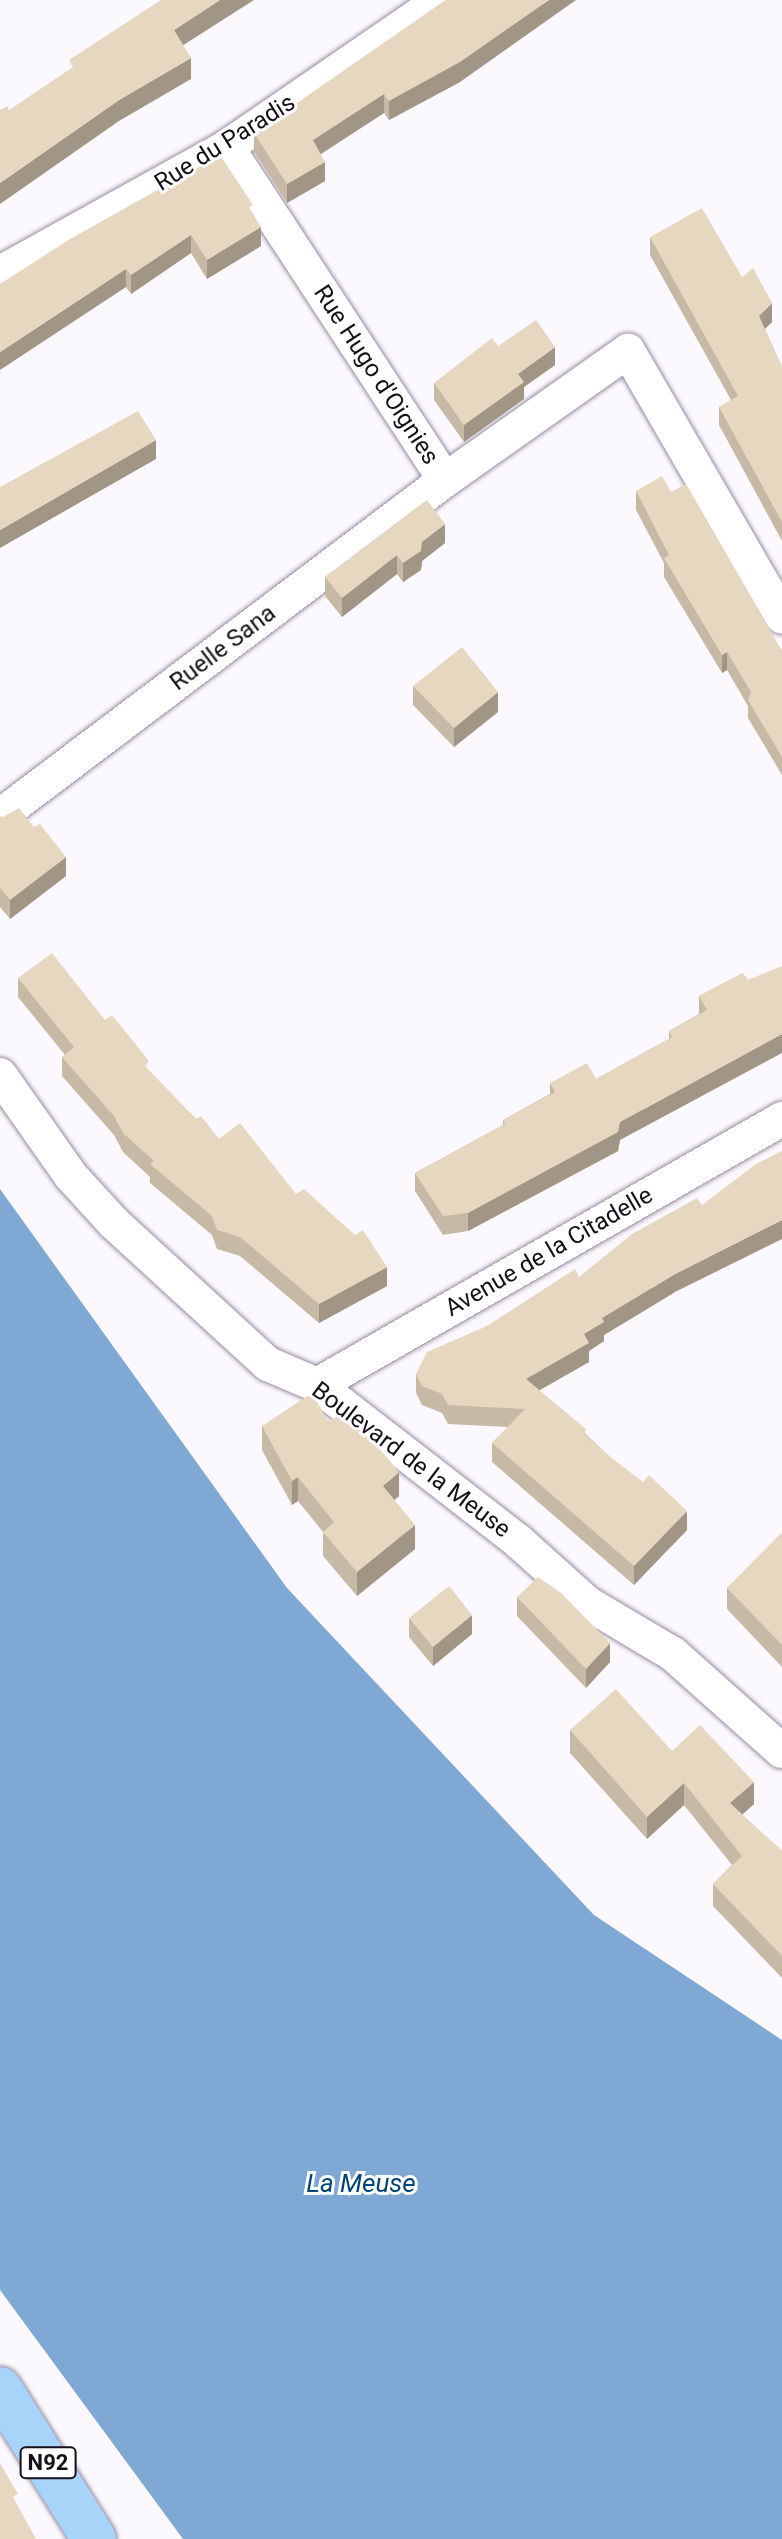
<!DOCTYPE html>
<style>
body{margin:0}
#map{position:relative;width:782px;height:2539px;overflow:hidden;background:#fcf9fe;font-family:Roboto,sans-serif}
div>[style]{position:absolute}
.water>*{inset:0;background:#7fa9d4}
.roads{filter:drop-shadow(0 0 2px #988ca1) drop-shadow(0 0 2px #988ca1)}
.minor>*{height:34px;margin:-17px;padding:0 17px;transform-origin:17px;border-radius:17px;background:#fff}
.primary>*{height:44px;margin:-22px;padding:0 22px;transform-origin:22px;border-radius:22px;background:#a8d4fa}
.wall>*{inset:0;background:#c6b9a5}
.shaded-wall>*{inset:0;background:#a19686}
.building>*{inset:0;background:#e6d7c0}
span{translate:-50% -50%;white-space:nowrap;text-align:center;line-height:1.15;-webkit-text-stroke:6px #fff;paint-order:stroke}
.shield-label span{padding:2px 6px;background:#fff;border:2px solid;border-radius:6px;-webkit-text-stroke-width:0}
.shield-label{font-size:22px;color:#151018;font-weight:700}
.street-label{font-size:24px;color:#151018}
.water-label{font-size:26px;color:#00457a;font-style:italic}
</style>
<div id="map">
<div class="water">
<i style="clip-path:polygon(0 1189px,287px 1588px,594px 1915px,782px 2040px,782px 2539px,183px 2539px,0 2290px)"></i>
</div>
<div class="roads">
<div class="minor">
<i style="left:227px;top:147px;width:398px;rotate:56.8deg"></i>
<i style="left:445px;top:480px;width:224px;rotate:-35.2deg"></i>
<i style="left:628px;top:351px;width:307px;rotate:59.9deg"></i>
<i style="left:0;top:273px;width:260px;rotate:-29deg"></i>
<i style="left:227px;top:147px;width:260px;rotate:-34.5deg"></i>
<i style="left:0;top:816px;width:558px;rotate:-37.05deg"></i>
<i style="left:0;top:1075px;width:123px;rotate:54.9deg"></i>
<i style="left:71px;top:1176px;width:64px;rotate:47.5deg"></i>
<i style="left:114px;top:1223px;width:209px;rotate:42.5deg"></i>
<i style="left:268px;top:1364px;width:53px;rotate:23.2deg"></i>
<i style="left:317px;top:1385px;width:254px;rotate:37.8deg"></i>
<i style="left:518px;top:1541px;width:93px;rotate:41.9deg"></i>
<i style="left:587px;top:1603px;width:100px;rotate:30.7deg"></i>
<i style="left:673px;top:1654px;width:146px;rotate:41.7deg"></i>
<i style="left:317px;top:1385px;width:536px;rotate:-29.77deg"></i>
</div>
<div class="primary">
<i style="left:0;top:2389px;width:177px;rotate:57.9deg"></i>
</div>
</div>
<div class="wall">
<i style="clip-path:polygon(446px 0,460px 82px,389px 120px,384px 113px,321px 154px,325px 181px,287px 203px,254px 152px,254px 133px)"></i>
<i style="clip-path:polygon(253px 214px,261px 246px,207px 279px,191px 253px,131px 294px,126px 287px,0 284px)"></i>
<i style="clip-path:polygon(650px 237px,742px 277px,772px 322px,765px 329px,782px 367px,782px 541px,719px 425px,719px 407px,731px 400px,650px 255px)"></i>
<i style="clip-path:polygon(498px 346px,555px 365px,524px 387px,524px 399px,464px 442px,434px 400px,434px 383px)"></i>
<i style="clip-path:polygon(636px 491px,671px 492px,782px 651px,782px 775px,748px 718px,748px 706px,727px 670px,722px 673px,664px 577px,664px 563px,636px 510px)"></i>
<i style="clip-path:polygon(427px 500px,445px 543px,422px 561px,421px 570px,403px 582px,397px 574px,342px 617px,325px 596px,325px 577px)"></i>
<i style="clip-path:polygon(413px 686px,498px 712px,454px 747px,413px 705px)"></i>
<i style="clip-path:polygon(0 816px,66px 876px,10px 919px,0 907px)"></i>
<i style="clip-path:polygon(743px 973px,620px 1140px,618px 1151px,468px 1231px,443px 1235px,415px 1191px,415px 1173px,503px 1125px,503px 1120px,550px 1094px,550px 1083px,596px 1079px,669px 1039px,669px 1031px,699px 1014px,699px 996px)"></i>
<i style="clip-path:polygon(18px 978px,105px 1020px,149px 1071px,196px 1119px,219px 1139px,296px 1194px,387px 1286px,319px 1323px,240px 1256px,217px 1249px,212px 1235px,150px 1183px,150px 1177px,123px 1152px,114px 1135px,62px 1076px,62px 1057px,65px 1055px,18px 997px)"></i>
<i style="clip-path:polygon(579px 1277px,675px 1292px,604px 1335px,604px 1341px,589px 1351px,589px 1362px,539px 1390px,687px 1530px,634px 1585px,492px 1462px,492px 1443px,508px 1427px,448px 1424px,442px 1413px,422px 1405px,416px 1393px,416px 1374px,487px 1326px)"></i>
<i style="clip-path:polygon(328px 1421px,399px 1496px,394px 1500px,415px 1549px,357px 1596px,323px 1556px,323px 1532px,298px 1501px,292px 1505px,262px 1450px,262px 1426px)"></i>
<i style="clip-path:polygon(782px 1534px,782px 1667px,727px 1609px,727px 1588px)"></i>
<i style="clip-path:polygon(517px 1597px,610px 1662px,586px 1688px,517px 1616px)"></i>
<i style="clip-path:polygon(409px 1618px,472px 1634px,433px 1666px,409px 1637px)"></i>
<i style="clip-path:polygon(570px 1730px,672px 1751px,754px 1804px,742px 1815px,782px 1851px,782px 1978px,713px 1906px,713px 1884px,732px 1865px,684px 1805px,647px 1839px,570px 1753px)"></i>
</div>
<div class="shaded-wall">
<i style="clip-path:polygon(220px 0,254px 0,174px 51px,174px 30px)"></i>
<i style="clip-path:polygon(549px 0,576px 0,460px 82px,389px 120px,389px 101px)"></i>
<i style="clip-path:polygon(191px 58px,191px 79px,119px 121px,0 204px,0 183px,119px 100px)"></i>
<i style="clip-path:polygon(384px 94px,384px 113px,313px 159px,313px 140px)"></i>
<i style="clip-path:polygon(325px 162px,325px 181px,287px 203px,287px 184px)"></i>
<i style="clip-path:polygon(261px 227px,261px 246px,207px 279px,207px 260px)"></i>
<i style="clip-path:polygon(191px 235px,191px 253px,131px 294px,131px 275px)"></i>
<i style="clip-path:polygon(126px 269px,126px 287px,0 370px,0 352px)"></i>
<i style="clip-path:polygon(772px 303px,772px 322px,759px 334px,759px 316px)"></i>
<i style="clip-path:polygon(555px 347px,555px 365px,524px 387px,524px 399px,464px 442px,464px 425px,518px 374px)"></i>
<i style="clip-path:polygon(156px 440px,156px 459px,0 548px,0 530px)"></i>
<i style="clip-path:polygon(445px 524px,445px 543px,422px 561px,421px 570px,403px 582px,403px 563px,422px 542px)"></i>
<i style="clip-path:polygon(397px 555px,397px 574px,342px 617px,342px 598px)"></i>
<i style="clip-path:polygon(727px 652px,727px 670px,722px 673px,722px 655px)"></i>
<i style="clip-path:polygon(498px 692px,498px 712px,454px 747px,454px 728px)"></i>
<i style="clip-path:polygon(66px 857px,66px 876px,10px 919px,10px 900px)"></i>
<i style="clip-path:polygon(782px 1034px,782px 1053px,620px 1140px,618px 1151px,468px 1231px,468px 1213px,620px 1122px)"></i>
<i style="clip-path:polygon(782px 1220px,782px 1239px,675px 1292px,604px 1335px,604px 1341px,589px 1351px,589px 1362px,526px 1398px,526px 1379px,602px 1318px,675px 1274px)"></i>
<i style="clip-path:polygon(387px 1267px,387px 1286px,319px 1323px,319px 1304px)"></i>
<i style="clip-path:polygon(399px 1472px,399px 1496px,383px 1510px,383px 1486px)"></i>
<i style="clip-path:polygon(298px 1477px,298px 1501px,292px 1505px,292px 1481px)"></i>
<i style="clip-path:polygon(687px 1511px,687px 1530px,634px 1585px,634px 1566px)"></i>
<i style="clip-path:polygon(415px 1525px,415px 1549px,357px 1596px,357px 1572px)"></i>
<i style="clip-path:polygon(472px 1615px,472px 1634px,433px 1666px,433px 1647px)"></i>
<i style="clip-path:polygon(610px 1643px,610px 1662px,586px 1688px,586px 1669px)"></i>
<i style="clip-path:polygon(754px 1782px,754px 1804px,730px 1825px,730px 1803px)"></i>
<i style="clip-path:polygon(684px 1783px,684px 1805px,647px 1839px,647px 1817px)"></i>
</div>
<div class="building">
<i style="clip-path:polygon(161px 0,220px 0,174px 30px,191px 58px,119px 100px,0 183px,0 110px,7px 106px,9px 110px,73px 67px,69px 60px)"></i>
<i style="clip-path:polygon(446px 0,549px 0,460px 62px,389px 101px,384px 94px,313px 140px,325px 162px,287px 184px,254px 133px)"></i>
<i style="clip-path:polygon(220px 155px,253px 205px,249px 207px,261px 227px,207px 260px,191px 235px,131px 275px,126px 269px,0 352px,0 284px,70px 239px)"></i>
<i style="clip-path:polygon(702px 208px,742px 277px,753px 268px,772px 303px,759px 316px,782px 367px,782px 522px,719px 407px,738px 396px,650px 237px)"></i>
<i style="clip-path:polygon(536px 320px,555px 347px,518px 374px,524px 382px,464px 425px,434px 383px,492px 338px,498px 346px)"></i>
<i style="clip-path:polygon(138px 411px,156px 440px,0 530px,0 487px)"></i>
<i style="clip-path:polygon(662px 476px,671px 492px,686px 484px,782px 651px,782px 757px,748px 700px,751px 692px,727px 652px,722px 655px,664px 558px,669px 555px,636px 491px)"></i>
<i style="clip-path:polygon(427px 500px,445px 524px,422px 542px,421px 551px,403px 563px,397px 555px,342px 598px,325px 577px)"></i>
<i style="clip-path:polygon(462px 647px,498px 692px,454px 728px,413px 686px)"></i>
<i style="clip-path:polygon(19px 808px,34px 827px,40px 824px,66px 857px,10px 900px,0 888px,0 816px,3px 817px)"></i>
<i style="clip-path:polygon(52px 953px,105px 1020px,112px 1015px,149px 1061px,145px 1066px,196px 1119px,201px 1116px,219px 1139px,240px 1123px,296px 1194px,304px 1189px,355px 1235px,363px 1230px,387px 1267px,319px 1304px,240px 1237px,217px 1230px,212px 1216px,150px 1164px,154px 1161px,123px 1133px,114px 1116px,62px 1057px,74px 1047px,18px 978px)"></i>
<i style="clip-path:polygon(782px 966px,782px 1034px,620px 1122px,618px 1132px,468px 1213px,443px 1216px,415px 1173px,505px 1124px,503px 1120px,555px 1092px,550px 1083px,587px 1063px,596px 1079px,672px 1037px,669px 1031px,707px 1010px,699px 996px,743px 973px,748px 980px)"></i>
<i style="clip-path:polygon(782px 1151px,782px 1220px,675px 1274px,602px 1318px,604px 1322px,584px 1334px,589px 1343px,526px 1379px,586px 1429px,584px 1434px,613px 1459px,643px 1482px,649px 1475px,687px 1511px,634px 1566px,492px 1443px,525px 1409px,448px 1405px,442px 1394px,422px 1386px,416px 1374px,427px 1352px,487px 1326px,575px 1269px,579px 1277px,632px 1234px,697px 1198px,702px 1205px,756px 1164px)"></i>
<i style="clip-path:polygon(312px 1393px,328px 1421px,348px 1411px,399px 1472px,383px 1486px,415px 1525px,357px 1572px,323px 1532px,334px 1522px,298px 1477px,292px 1481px,262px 1426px)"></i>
<i style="clip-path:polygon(781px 1533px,782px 1534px,782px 1645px,727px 1588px)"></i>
<i style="clip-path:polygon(538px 1577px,561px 1593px,610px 1643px,586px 1669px,517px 1597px)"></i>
<i style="clip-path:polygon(449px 1586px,472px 1615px,433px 1647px,409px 1618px)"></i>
<i style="clip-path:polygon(616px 1689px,672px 1751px,700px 1725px,754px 1782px,730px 1803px,782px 1851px,782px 1956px,713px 1884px,742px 1856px,684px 1783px,647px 1817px,570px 1730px)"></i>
<i style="clip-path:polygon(0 2463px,18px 2494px,13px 2497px,36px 2539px,0 2539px)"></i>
</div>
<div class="shield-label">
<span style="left:48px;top:2463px">N92</span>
</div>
<div class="street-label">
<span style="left:225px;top:143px;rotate:-32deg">Rue du Paradis</span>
<span style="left:376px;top:375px;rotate:57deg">Rue Hugo d'Oignies</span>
<span style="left:223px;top:648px;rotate:-37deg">Ruelle Sana</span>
<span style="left:549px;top:1252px;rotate:-30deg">Avenue de la Citadelle</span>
<span style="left:411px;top:1460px;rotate:37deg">Boulevard de la Meuse</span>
</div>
<div class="water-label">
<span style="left:361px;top:2184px">La Meuse</span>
</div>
</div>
